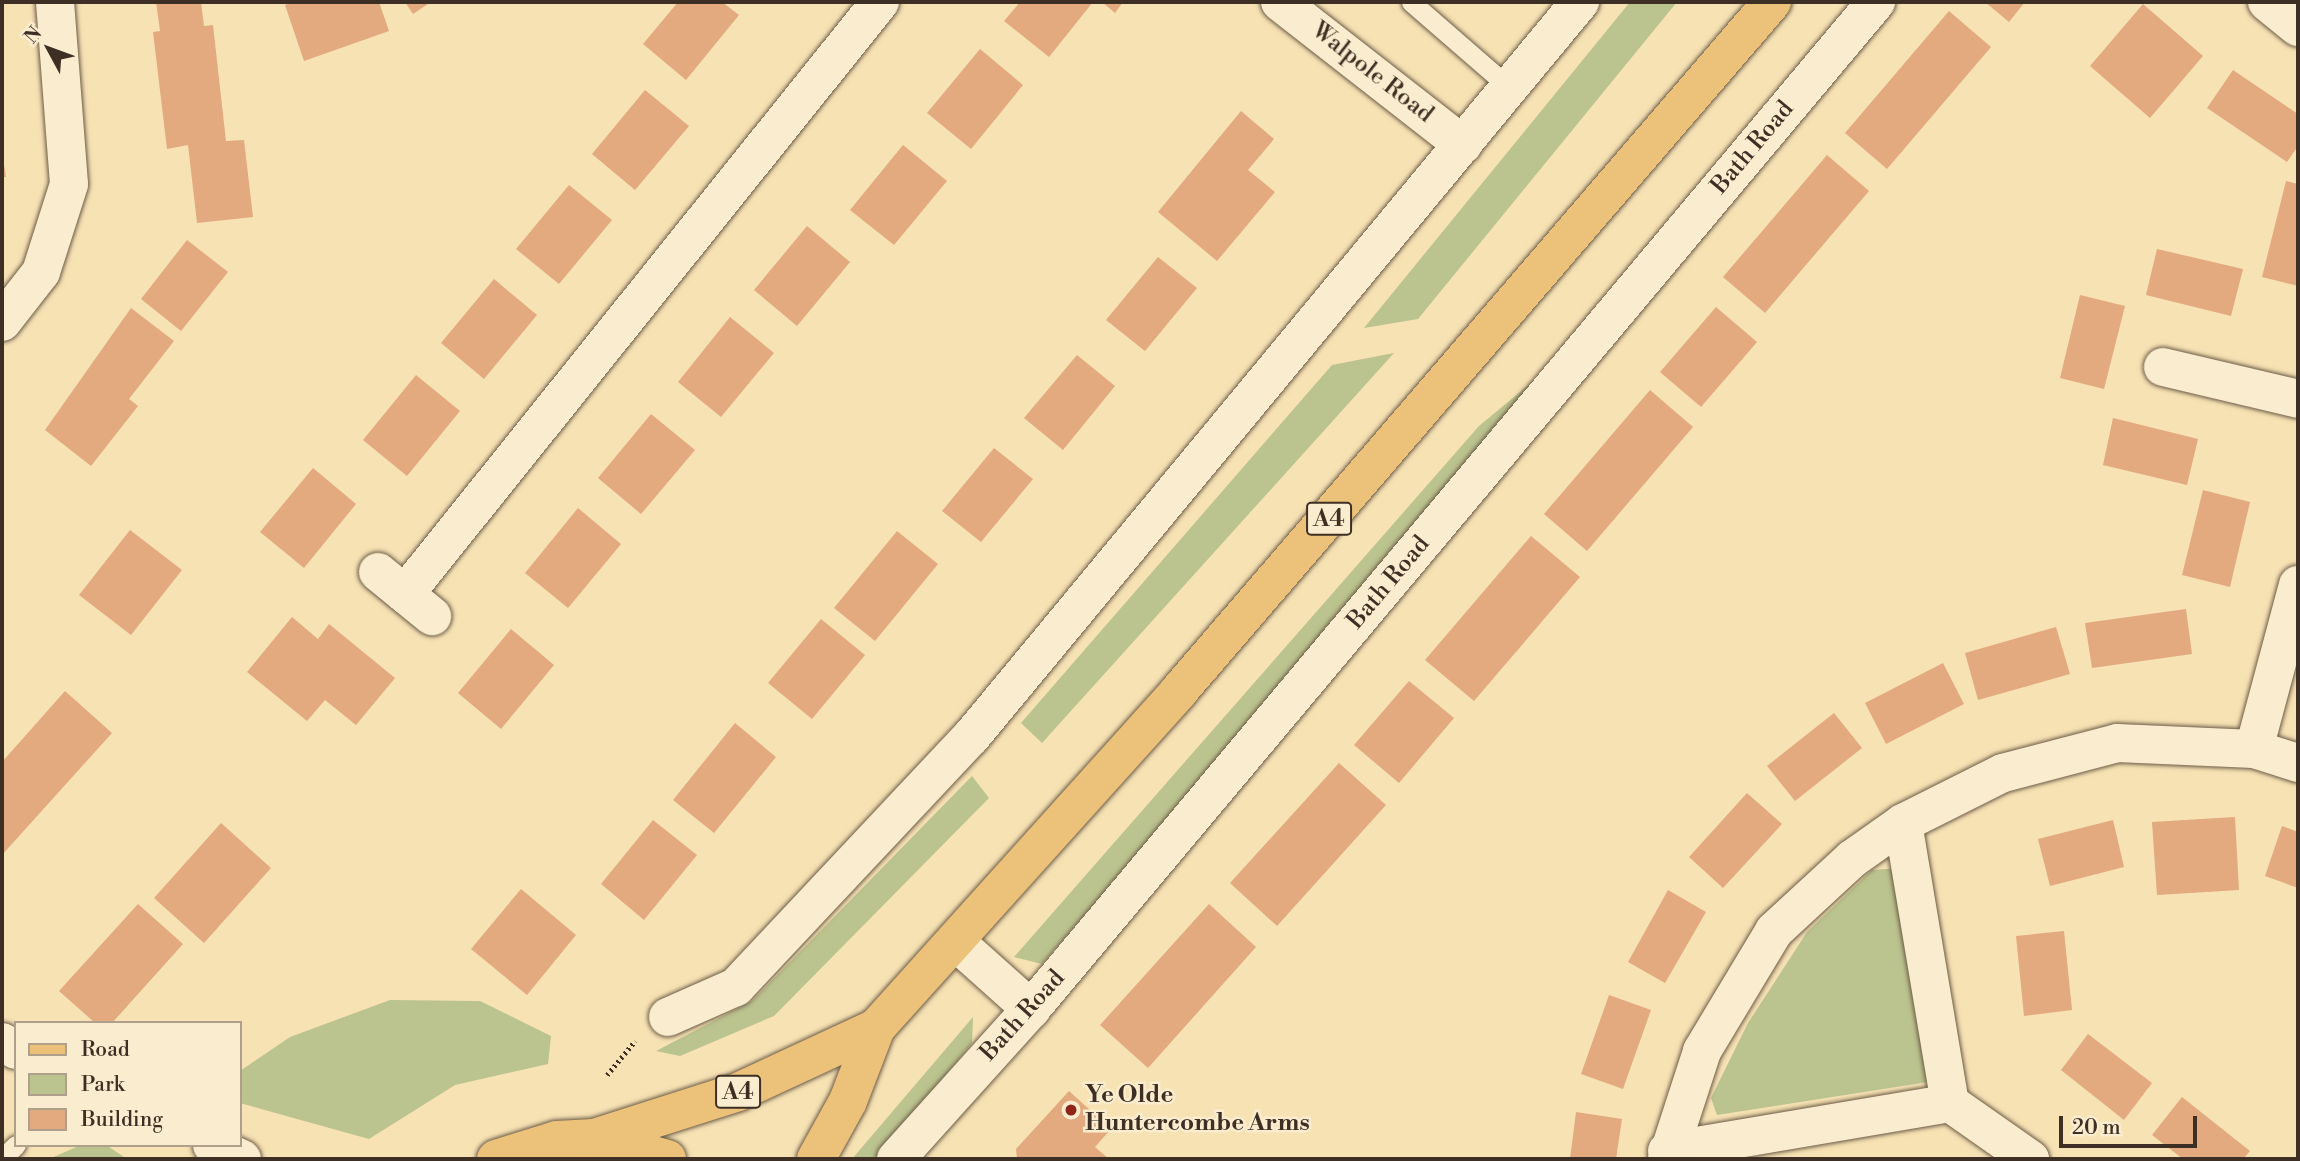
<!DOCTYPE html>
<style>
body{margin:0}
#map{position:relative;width:2300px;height:1161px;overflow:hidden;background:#f7e2b4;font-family:"Libre Bodoni",serif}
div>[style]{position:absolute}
.green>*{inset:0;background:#bbc38e}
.building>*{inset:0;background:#e3a97f}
.path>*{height:4.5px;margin-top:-2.25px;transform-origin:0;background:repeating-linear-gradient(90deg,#3d2f23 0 2px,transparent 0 5.5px)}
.roads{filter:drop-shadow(0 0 2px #6c5c47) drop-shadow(0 0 2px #6c5c47)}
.lane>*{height:19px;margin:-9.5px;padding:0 9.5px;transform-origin:9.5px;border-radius:9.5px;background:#faecce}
.street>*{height:38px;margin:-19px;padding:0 19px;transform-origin:19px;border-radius:19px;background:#faecce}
.primary>*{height:38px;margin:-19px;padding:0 19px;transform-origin:19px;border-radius:19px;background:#ecc17a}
.dots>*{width:19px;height:19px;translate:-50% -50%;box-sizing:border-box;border:4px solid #faecce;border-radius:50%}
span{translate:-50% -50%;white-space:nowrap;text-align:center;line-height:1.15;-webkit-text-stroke:5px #faecce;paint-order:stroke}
.shield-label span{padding:2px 5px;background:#faecce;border:2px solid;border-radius:5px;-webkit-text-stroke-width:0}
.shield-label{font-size:23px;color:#3d2f23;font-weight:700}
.street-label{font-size:24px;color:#3d2f23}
.poi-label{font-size:24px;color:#3d2f23;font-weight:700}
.left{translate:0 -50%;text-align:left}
.frame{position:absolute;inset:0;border:4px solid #3d2f23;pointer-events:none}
.legend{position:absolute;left:14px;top:1021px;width:228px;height:126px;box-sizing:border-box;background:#faecce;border:2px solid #aea08a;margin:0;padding:9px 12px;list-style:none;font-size:21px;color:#3d2f23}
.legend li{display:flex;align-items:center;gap:14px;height:35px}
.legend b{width:35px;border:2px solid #aea08a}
.north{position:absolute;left:14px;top:14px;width:70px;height:70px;-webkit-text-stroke:5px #faecce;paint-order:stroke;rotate:311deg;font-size:19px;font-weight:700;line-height:28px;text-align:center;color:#3d2f23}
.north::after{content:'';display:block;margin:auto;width:24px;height:32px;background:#3d2f23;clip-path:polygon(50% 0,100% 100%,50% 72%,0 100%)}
.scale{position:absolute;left:2059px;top:1116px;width:138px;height:32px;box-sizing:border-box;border:4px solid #3d2f23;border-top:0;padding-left:9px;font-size:21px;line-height:24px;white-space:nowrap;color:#3d2f23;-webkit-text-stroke:5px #faecce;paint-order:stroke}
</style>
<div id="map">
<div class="green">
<i style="clip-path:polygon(1630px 2px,1677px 2px,1418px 319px,1364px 328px)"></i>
<i style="clip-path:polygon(1394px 353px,1042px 743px,1021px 723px,1332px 365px)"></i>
<i style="clip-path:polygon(1549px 368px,1535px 398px,1042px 964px,1014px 957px,1479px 426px)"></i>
<i style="clip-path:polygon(972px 776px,989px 798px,774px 1016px,680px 1056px,656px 1051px,752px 1001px)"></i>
<i style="clip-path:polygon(1901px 868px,1928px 1082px,1717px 1115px,1711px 1098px,1748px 1023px,1807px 932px,1872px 870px)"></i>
<i style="clip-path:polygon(390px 1000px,480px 1001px,551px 1036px,548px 1064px,455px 1085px,369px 1139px,240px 1103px,240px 1071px,290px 1037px)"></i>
<i style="clip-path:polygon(973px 1017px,972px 1043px,877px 1159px,852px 1159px)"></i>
<i style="clip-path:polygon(81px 1145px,106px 1145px,127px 1159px,49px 1159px)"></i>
</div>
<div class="building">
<i style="clip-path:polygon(156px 2px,201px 2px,204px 26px,213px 25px,226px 141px,244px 140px,253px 217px,197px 223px,188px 145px,167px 149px,153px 32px,160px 31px)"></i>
<i style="clip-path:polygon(293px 2px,379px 2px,389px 31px,304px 61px,285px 5px)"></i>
<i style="clip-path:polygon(405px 2px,431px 2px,413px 14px)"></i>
<i style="clip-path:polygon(678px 2px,722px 2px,739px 15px,686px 80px,643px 44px)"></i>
<i style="clip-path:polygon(1020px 2px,1093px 2px,1049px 57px,1004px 21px)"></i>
<i style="clip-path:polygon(1102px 2px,1123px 2px,1115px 13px)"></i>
<i style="clip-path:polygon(1985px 2px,2025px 2px,2009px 22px)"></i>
<i style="clip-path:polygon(2143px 4px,2203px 56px,2150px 118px,2090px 66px)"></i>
<i style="clip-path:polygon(1949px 11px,1991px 47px,1887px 169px,1845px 133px)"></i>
<i style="clip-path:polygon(980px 49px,1023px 85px,971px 149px,927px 113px)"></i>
<i style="clip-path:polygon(2233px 70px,2298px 114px,2298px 146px,2287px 162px,2207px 108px)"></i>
<i style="clip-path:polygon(645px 90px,689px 126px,635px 190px,592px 154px)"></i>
<i style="clip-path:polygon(1241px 111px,1274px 139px,1248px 170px,1275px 192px,1217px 261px,1158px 212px)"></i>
<i style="clip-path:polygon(903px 145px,947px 181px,894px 245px,850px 210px)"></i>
<i style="clip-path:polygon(2px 153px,6px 177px,2px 177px)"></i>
<i style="clip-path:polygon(1827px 155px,1869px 191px,1765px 313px,1723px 277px)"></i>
<i style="clip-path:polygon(2286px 181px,2298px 184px,2298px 286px,2262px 277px)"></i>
<i style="clip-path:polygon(569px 185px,612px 220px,559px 284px,516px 249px)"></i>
<i style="clip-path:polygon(807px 226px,850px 262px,797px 326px,754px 290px)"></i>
<i style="clip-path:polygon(187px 240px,228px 272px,181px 331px,141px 299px)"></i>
<i style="clip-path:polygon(2157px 249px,2243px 269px,2231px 316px,2146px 295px)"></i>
<i style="clip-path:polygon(1158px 257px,1197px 288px,1145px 351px,1106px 320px)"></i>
<i style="clip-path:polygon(494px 279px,537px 315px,484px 379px,441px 343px)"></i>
<i style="clip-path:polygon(2080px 295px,2125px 306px,2104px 389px,2060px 378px)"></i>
<i style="clip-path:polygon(1716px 307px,1757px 342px,1701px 407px,1660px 372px)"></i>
<i style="clip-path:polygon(131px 308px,174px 341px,129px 399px,138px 406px,91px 466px,45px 430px)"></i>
<i style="clip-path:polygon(730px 317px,774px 353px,721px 417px,678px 382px)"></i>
<i style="clip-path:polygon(1077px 355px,1115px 386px,1063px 450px,1024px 418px)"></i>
<i style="clip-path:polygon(416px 375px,460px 411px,407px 476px,363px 440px)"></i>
<i style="clip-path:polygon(1650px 390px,1693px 427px,1587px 551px,1544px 514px)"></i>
<i style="clip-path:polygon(651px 414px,695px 450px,641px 514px,598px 478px)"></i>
<i style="clip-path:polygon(2113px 418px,2198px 439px,2187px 485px,2103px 465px)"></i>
<i style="clip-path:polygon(994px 448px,1033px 479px,981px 542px,942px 511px)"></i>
<i style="clip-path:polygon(313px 468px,356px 504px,304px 568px,260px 532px)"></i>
<i style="clip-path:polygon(2203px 490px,2250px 502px,2230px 587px,2182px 575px)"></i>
<i style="clip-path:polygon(578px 508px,621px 544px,568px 608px,525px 573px)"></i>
<i style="clip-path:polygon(130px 530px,182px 570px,131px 635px,79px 595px)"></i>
<i style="clip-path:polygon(897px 531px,938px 564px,875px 641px,834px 608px)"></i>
<i style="clip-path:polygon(1531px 536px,1580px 577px,1474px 701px,1425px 660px)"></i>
<i style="clip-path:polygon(2186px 609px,2192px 654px,2092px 668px,2085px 623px)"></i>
<i style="clip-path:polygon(292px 617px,318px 639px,329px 624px,395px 678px,356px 725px,325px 700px,307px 721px,247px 672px)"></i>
<i style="clip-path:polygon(821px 619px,865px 655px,812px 719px,768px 683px)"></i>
<i style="clip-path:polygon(2056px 627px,2070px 674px,1978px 700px,1965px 653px)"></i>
<i style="clip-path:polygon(511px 629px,554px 665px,501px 729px,458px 693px)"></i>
<i style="clip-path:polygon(1943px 663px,1964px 704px,1886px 744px,1865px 703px)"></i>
<i style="clip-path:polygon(1409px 681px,1454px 718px,1399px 783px,1354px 745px)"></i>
<i style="clip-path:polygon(65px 691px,112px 733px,2px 855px,2px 762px)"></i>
<i style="clip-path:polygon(1834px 713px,1862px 748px,1795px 801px,1767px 766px)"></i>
<i style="clip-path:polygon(735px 723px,776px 757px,714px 833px,673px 800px)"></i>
<i style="clip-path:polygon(1339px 763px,1386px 805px,1277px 926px,1230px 883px)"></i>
<i style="clip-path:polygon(1747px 793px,1782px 824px,1723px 888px,1689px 857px)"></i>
<i style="clip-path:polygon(2235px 817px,2239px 890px,2157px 895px,2152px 822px)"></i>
<i style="clip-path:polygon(653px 820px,697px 855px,644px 920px,601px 884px)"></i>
<i style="clip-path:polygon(2113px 820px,2124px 867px,2050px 886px,2038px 839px)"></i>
<i style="clip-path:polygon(221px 823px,271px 868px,204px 943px,154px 898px)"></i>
<i style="clip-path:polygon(2282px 826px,2298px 832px,2298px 888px,2265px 876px)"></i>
<i style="clip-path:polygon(521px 889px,576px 935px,527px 995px,471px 949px)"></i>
<i style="clip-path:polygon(1668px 890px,1706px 912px,1665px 983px,1628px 962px)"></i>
<i style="clip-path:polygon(138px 904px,183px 944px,112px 1023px,95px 1023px,59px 991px)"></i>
<i style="clip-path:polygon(1209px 904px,1256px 947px,1148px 1068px,1100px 1025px)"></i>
<i style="clip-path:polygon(2064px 931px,2072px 1010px,2024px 1016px,2016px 936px)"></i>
<i style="clip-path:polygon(1609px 995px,1651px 1010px,1623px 1089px,1581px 1074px)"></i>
<i style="clip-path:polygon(2088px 1034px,2152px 1083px,2124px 1120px,2061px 1070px)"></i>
<i style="clip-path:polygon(1069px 1091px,1111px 1129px,1095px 1147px,1109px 1159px,1017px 1159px,1016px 1149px)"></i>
<i style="clip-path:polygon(2182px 1097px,2250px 1151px,2243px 1159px,2183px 1159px,2152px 1135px)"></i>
<i style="clip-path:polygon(1576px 1112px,1622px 1119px,1616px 1159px,1570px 1159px)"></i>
</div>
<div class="path">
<i style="left:607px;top:1075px;width:44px;rotate:-50.5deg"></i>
</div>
<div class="roads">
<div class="lane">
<i style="left:1411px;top:2px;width:131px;rotate:41deg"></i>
<i style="left:2px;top:1158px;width:19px;rotate:-43deg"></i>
</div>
<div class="street">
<i style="left:1280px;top:2px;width:232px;rotate:38deg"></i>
<i style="left:2267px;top:2px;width:40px;rotate:39deg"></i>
<i style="left:2px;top:322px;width:63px;rotate:-52deg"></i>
<i style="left:41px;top:272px;width:92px;rotate:-72.3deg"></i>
<i style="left:69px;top:184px;width:183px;rotate:-94.4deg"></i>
<i style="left:2163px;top:367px;width:139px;rotate:13.3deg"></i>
<i style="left:378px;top:572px;width:70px;rotate:39.2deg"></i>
<i style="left:405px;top:594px;width:759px;rotate:-51.26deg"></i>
<i style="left:2254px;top:749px;width:170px;rotate:-75deg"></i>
<i style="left:1903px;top:823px;width:284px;rotate:80.5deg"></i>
<i style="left:956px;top:942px;width:101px;rotate:41.8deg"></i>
<i style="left:668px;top:1017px;width:74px;rotate:-23.8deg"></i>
<i style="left:736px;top:987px;width:343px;rotate:-46.8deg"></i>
<i style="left:971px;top:737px;width:955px;rotate:-50.36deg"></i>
<i style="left:2px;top:1042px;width:16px;rotate:30deg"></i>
<i style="left:1950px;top:1103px;width:98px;rotate:35deg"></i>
<i style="left:212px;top:1145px;width:33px;rotate:25deg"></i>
<i style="left:1667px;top:1151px;width:287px;rotate:-9.6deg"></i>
<i style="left:896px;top:1159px;width:202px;rotate:-48deg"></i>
<i style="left:1031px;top:1009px;width:1315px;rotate:-50deg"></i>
<i style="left:1667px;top:1159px;width:114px;rotate:-72deg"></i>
<i style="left:1702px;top:1051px;width:140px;rotate:-59deg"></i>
<i style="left:1774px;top:931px;width:106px;rotate:-42.7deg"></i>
<i style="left:1852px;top:859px;width:62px;rotate:-35.2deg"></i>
<i style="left:1903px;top:823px;width:112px;rotate:-26.6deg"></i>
<i style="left:2003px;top:773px;width:118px;rotate:-14.7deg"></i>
<i style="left:2117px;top:743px;width:137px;rotate:2.5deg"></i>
<i style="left:2254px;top:749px;width:46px;rotate:17.7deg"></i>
</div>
<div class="primary">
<i style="left:594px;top:1138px;width:151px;rotate:-17.7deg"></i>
<i style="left:738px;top:1092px;width:152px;rotate:-24.9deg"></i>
<i style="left:876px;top:1028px;width:453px;rotate:-48deg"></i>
<i style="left:1179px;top:691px;width:909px;rotate:-49.28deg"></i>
<i style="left:496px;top:1159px;width:64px;rotate:-17.3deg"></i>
<i style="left:557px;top:1140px;width:37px;rotate:-3deg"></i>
<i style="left:594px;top:1138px;width:76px;rotate:16deg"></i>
<i style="left:816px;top:1159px;width:66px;rotate:-61.1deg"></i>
<i style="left:848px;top:1101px;width:78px;rotate:-69deg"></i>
</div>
</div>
<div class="dots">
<i style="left:1071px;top:1110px;background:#8f2418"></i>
</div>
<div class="shield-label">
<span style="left:1329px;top:519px">A4</span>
<span style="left:738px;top:1092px">A4</span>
</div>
<div class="street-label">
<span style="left:1372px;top:73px;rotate:38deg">Walpole Road</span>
<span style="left:1753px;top:148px;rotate:-50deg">Bath Road</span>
<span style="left:1389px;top:583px;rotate:-50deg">Bath Road</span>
<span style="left:1023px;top:1016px;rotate:-48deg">Bath Road</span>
</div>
<div class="poi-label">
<span class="left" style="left:1085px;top:1110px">Ye Olde<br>Huntercombe Arms</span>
</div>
<div class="frame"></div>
<ul class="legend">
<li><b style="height:9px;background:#ecc17a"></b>Road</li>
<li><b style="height:19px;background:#bbc38e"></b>Park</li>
<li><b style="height:19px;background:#e3a97f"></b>Building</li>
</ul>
<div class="north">N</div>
<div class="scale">20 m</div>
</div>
